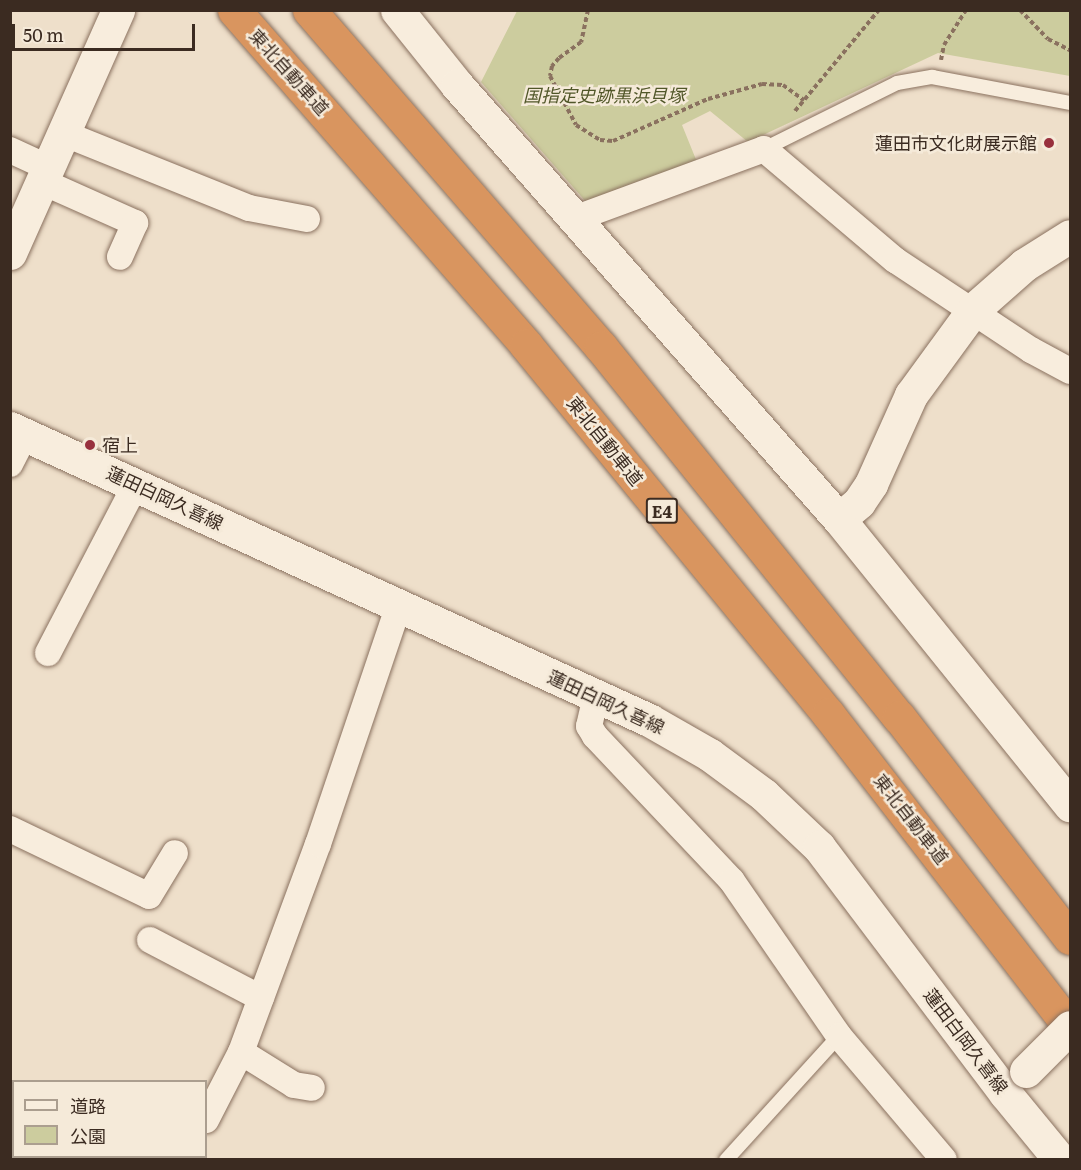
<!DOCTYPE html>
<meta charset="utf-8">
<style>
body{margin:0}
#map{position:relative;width:1081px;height:1170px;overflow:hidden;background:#eedfca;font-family:Literata,"Noto Sans JP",serif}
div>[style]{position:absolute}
.green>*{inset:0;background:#cccc9e}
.path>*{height:4px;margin-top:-2px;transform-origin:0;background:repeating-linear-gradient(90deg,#8a715f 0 4.5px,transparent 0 7.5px)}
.roads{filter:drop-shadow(0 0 2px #8a715f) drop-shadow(0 0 2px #8a715f)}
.service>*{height:14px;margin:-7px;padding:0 7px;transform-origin:7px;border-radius:7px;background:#f8eddd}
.minor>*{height:26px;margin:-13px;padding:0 13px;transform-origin:13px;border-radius:13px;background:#f8eddd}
.tertiary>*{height:33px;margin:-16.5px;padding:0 16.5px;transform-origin:16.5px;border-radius:16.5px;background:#f8eddd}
.secondary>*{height:33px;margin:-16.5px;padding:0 16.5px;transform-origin:16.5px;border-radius:16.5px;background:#f8eddd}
.motorway>*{height:33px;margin:-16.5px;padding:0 16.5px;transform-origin:16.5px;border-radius:16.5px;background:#d9955f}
.bridges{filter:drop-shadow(0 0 2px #8a715f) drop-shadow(0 0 2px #8a715f)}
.tertiary-bridge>*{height:33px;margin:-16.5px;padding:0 16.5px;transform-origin:16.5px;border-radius:16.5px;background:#f8eddd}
.dots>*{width:16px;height:16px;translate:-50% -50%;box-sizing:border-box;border:3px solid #f5ead9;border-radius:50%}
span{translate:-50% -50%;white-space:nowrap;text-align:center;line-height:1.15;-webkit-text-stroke:5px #f5ead9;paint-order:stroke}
.shield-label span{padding:2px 4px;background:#f5ead9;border:2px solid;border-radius:4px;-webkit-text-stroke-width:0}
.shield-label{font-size:16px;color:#3b2b21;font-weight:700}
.street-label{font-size:18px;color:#3b2b21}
.park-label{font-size:18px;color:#515729;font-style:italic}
.poi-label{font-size:18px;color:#3b2b21}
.right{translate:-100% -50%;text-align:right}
.left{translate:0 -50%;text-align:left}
.frame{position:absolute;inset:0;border:12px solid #3b2b21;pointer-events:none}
.legend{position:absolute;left:12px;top:1080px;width:195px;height:78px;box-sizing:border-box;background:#f5ead9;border:2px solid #ab9e8f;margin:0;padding:8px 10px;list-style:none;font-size:18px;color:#3b2b21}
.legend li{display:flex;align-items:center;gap:12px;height:30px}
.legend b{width:30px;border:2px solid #ab9e8f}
.scale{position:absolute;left:12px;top:24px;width:183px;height:27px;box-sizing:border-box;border:3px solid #3b2b21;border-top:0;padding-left:8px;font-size:18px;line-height:21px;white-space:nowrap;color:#3b2b21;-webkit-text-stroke:4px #f5ead9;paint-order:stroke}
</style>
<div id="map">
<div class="green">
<i style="clip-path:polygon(517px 11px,1070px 11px,1070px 76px,938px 53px,748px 142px,710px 111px,682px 125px,697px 162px,587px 203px,481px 82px)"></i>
</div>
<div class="path">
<i style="left:588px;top:10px;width:33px;rotate:102deg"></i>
<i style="left:581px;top:42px;width:27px;rotate:144deg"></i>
<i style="left:559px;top:58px;width:11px;rotate:131deg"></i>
<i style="left:552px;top:66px;width:10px;rotate:101deg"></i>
<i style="left:550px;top:76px;width:55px;rotate:62deg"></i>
<i style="left:576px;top:125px;width:28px;rotate:32deg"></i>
<i style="left:600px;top:140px;width:13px;rotate:4deg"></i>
<i style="left:613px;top:141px;width:104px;rotate:-23.9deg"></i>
<i style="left:708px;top:99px;width:56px;rotate:-15.5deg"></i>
<i style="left:762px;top:84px;width:21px;rotate:3deg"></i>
<i style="left:783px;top:85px;width:26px;rotate:36deg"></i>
<i style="left:1020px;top:10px;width:40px;rotate:46deg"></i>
<i style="left:1048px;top:39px;width:25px;rotate:27deg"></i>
<i style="left:941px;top:60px;width:15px;rotate:-79deg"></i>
<i style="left:944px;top:45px;width:41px;rotate:-57.8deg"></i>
<i style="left:795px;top:111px;width:131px;rotate:-50.3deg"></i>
<i style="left:10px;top:1102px;width:4px;rotate:27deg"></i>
<i style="left:120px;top:1156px;width:6px;rotate:39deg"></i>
</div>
<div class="roads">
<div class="service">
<i style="left:764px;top:149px;width:148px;rotate:-26.4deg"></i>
<i style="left:897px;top:83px;width:36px;rotate:-10deg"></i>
<i style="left:932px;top:77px;width:140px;rotate:10.7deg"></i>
<i style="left:726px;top:1160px;width:168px;rotate:-47.7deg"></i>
</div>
<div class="minor">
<i style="left:65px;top:134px;width:198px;rotate:21.9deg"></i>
<i style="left:249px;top:208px;width:59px;rotate:10.7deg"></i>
<i style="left:10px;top:150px;width:43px;rotate:24.8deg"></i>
<i style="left:43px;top:182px;width:101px;rotate:24deg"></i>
<i style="left:135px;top:223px;width:37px;rotate:114deg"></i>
<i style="left:574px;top:219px;width:202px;rotate:-20.2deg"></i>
<i style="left:764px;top:149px;width:172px;rotate:40.3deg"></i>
<i style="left:895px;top:260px;width:163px;rotate:33.5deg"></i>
<i style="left:1031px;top:350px;width:44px;rotate:28.3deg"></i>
<i style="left:10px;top:464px;width:33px;rotate:-63deg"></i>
<i style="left:48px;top:653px;width:191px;rotate:-62.5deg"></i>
<i style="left:596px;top:696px;width:31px;rotate:103deg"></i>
<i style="left:589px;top:726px;width:12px;rotate:59deg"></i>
<i style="left:595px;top:736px;width:199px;rotate:46.6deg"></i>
<i style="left:732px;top:881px;width:188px;rotate:55.4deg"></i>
<i style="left:839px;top:1036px;width:162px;rotate:49.7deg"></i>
<i style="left:10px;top:829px;width:154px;rotate:25.7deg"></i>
<i style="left:149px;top:896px;width:50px;rotate:-58.8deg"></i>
<i style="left:150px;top:940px;width:125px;rotate:27.6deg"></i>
<i style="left:241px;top:1052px;width:62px;rotate:31.9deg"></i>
<i style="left:294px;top:1085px;width:18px;rotate:9deg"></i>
<i style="left:206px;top:1120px;width:76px;rotate:-62.8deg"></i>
<i style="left:241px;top:1052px;width:222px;rotate:-69.7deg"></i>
<i style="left:318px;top:844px;width:250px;rotate:-71.3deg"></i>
<i style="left:176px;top:1160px;width:5px;rotate:-53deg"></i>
</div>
<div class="tertiary">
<i style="left:397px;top:10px;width:96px;rotate:51.3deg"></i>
<i style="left:457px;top:85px;width:578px;rotate:48.65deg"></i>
<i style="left:839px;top:519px;width:368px;rotate:51.1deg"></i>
<i style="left:10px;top:253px;width:266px;rotate:-66deg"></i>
<i style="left:839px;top:519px;width:26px;rotate:-40deg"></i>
<i style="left:859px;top:502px;width:22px;rotate:-56deg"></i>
<i style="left:871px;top:484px;width:98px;rotate:-65.8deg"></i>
<i style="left:911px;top:395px;width:105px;rotate:-53.9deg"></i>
<i style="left:973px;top:310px;width:68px;rotate:-41.4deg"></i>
<i style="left:1024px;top:265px;width:54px;rotate:-32.2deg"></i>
</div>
<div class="secondary">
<i style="left:10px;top:428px;width:703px;rotate:24.56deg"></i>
<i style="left:649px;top:720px;width:70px;rotate:29.8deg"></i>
<i style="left:710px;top:755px;width:67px;rotate:36.5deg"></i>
<i style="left:764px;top:795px;width:76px;rotate:43.4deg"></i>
<i style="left:819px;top:847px;width:308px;rotate:52.9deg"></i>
<i style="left:1005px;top:1093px;width:87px;rotate:50.6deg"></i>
</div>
<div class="motorway">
<i style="left:234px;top:10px;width:444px;rotate:48.9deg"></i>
<i style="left:526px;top:345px;width:477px;rotate:50.7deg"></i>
<i style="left:828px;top:714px;width:396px;rotate:52.3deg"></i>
<i style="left:309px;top:10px;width:446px;rotate:49.1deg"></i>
<i style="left:601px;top:347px;width:475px;rotate:51.2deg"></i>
<i style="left:899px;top:717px;width:279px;rotate:52.3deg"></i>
</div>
</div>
<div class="bridges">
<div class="tertiary-bridge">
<i style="left:1026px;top:1071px;width:62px;rotate:-45deg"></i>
</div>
</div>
<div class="dots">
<i style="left:1049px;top:143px;background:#98303d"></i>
<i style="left:90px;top:445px;background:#98303d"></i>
</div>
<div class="shield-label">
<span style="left:662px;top:511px">E4</span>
</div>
<div class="street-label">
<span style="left:289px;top:72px;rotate:48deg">東北自動車道</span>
<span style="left:605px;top:441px;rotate:51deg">東北自動車道</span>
<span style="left:165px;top:498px;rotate:25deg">蓮田白岡久喜線</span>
<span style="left:606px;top:702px;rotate:25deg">蓮田白岡久喜線</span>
<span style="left:911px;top:819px;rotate:52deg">東北自動車道</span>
<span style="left:966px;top:1041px;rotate:53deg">蓮田白岡久喜線</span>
</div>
<div class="park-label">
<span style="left:604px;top:95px">国指定史跡黒浜貝塚</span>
</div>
<div class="poi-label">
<span class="right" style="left:1037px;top:143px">蓮田市文化財展示館</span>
<span class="left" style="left:102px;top:445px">宿上</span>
</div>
<div class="frame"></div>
<ul class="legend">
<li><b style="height:8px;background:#f8eddd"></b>道路</li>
<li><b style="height:16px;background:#cccc9e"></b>公園</li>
</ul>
<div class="scale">50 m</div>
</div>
